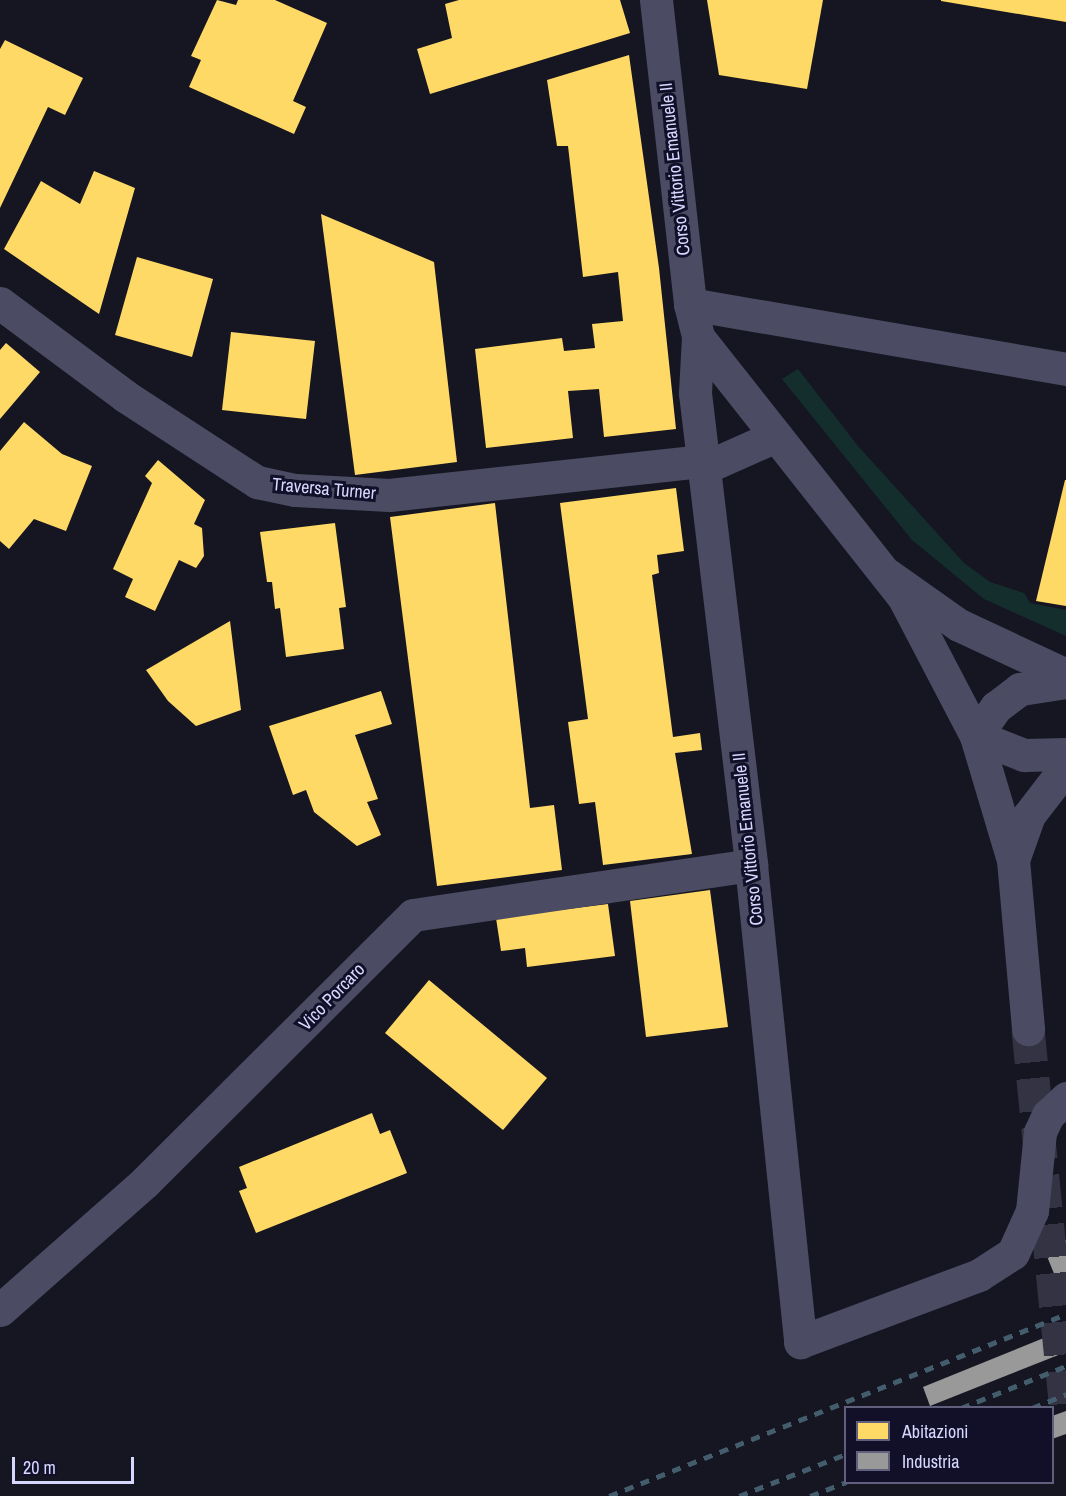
<!DOCTYPE html>
<style>
body{margin:0}
#map{position:relative;width:1066px;height:1496px;overflow:hidden;background:#161622;font-family:"Archivo Narrow",sans-serif}
div>[style]{position:absolute}
.green>*{inset:0;background:#132e2c}
.homes>*{inset:0;background:#ffd966}
.industry>*{inset:0;background:#999}
.tertiary-tunnel>*{height:33px;margin-top:-16.5px;transform-origin:0;background:repeating-linear-gradient(90deg,#333343 0 33px,transparent 0 49px)}
.minor>*{height:33px;margin:-16.5px;padding:0 16.5px;transform-origin:16.5px;border-radius:16.5px;background:#4b4c63}
.tertiary>*{height:33px;margin:-16.5px;padding:0 16.5px;transform-origin:16.5px;border-radius:16.5px;background:#4b4c63}
.rail>*{height:4.5px;margin-top:-2.25px;transform-origin:0;background:repeating-linear-gradient(90deg,#435d6c 0 9px,transparent 0 17px)}
span{translate:-50% -50%;white-space:nowrap;text-align:center;line-height:1.15;-webkit-text-stroke:6px #111028;paint-order:stroke}
.street-label{font-size:18px;color:#d7d7ff}
.legend{position:absolute;left:844px;top:1406px;width:210px;height:78px;box-sizing:border-box;background:#111028;border:2px solid #60607e;margin:0;padding:8px 10px;list-style:none;font-size:18px;color:#d7d7ff}
.legend li{display:flex;align-items:center;gap:12px;height:30px}
.legend b{width:30px;border:2px solid #60607e}
.scale{position:absolute;left:12px;top:1457px;width:122px;height:27px;box-sizing:border-box;border:3px solid #d7d7ff;border-top:0;padding-left:8px;font-size:18px;line-height:21px;white-space:nowrap;color:#d7d7ff;-webkit-text-stroke:4px #111028;paint-order:stroke}
</style>
<div id="map">
<div class="green">
<i style="clip-path:polygon(798px 369px,858px 446px,964px 563px,990px 582px,1024px 593px,1030px 603px,1066px 610px,1066px 636px,984px 599px,912px 540px,782px 379px)"></i>
</div>
<div class="homes">
<i style="clip-path:polygon(217px 0,236px 5px,238px 0,275px 0,327px 23px,293px 101px,306px 107px,294px 134px,189px 87px,201px 60px,191px 56px)"></i>
<i style="clip-path:polygon(459px 0,620px 0,630px 33px,430px 94px,417px 49px,452px 38px,445px 4px)"></i>
<i style="clip-path:polygon(707px 0,823px 0,807px 89px,719px 75px)"></i>
<i style="clip-path:polygon(941px 0,1066px 0,1066px 22px,941px 1px)"></i>
<i style="clip-path:polygon(5px 40px,83px 78px,65px 115px,48px 107px,0 208px,0 49px)"></i>
<i style="clip-path:polygon(629px 55px,659px 268px,676px 429px,604px 437px,599px 389px,568px 391px,573px 438px,486px 448px,475px 349px,562px 338px,564px 351px,595px 348px,592px 324px,623px 321px,618px 272px,583px 277px,568px 146px,557px 146px,547px 80px)"></i>
<i style="clip-path:polygon(94px 171px,135px 188px,99px 314px,4px 249px,41px 181px,80px 204px)"></i>
<i style="clip-path:polygon(321px 214px,434px 262px,457px 462px,355px 475px)"></i>
<i style="clip-path:polygon(137px 257px,213px 279px,192px 357px,115px 335px)"></i>
<i style="clip-path:polygon(231px 332px,315px 341px,306px 419px,222px 410px)"></i>
<i style="clip-path:polygon(6px 343px,40px 372px,0 419px,0 350px)"></i>
<i style="clip-path:polygon(24px 422px,62px 454px,92px 466px,66px 531px,34px 519px,9px 549px,0 541px,0 451px)"></i>
<i style="clip-path:polygon(158px 460px,205px 500px,194px 524px,202px 528px,204px 556px,196px 568px,179px 560px,155px 611px,125px 597px,133px 579px,113px 569px,152px 483px,145px 476px)"></i>
<i style="clip-path:polygon(1065px 480px,1066px 480px,1066px 606px,1036px 601px)"></i>
<i style="clip-path:polygon(676px 488px,684px 551px,657px 555px,659px 573px,652px 575px,673px 737px,700px 733px,702px 750px,675px 753px,692px 854px,603px 865px,595px 802px,579px 804px,568px 722px,588px 719px,560px 503px)"></i>
<i style="clip-path:polygon(495px 503px,530px 808px,554px 805px,562px 870px,437px 886px,390px 517px)"></i>
<i style="clip-path:polygon(335px 523px,346px 607px,339px 608px,344px 649px,286px 657px,280px 608px,275px 609px,272px 582px,267px 582px,260px 532px)"></i>
<i style="clip-path:polygon(230px 621px,241px 710px,196px 726px,168px 701px,146px 670px)"></i>
<i style="clip-path:polygon(381px 691px,392px 724px,355px 735px,378px 799px,367px 802px,381px 835px,357px 846px,314px 812px,306px 790px,293px 795px,269px 726px)"></i>
<i style="clip-path:polygon(710px 890px,728px 1027px,646px 1037px,630px 901px)"></i>
<i style="clip-path:polygon(608px 904px,615px 956px,527px 967px,525px 948px,501px 951px,496px 918px)"></i>
<i style="clip-path:polygon(429px 980px,547px 1078px,503px 1130px,385px 1033px)"></i>
<i style="clip-path:polygon(372px 1113px,380px 1134px,390px 1130px,407px 1173px,256px 1233px,239px 1191px,247px 1188px,239px 1167px)"></i>
</div>
<div class="industry">
<i style="clip-path:polygon(1066px 1240px,1066px 1298px,1064px 1298px,1044px 1249px)"></i>
<i style="clip-path:polygon(1066px 1329px,1066px 1352px,930px 1406px,923px 1387px)"></i>
<i style="clip-path:polygon(1066px 1411px,1066px 1434px,1052px 1439px,1052px 1416px)"></i>
</div>
<div class="tertiary-tunnel">
<i style="left:1028px;top:1029px;width:383px;rotate:84.3deg"></i>
</div>
<div class="minor">
<i style="left:0;top:303px;width:156px;rotate:36.6deg"></i>
<i style="left:125px;top:396px;width:158px;rotate:33.1deg"></i>
<i style="left:257px;top:482px;width:39px;rotate:12deg"></i>
<i style="left:295px;top:490px;width:94px;rotate:3deg"></i>
<i style="left:389px;top:495px;width:316px;rotate:-6.2deg"></i>
<i style="left:690px;top:304px;width:382px;rotate:9.8deg"></i>
<i style="left:698px;top:337px;width:56px;rotate:93.1deg"></i>
<i style="left:695px;top:393px;width:475px;rotate:83.2deg"></i>
<i style="left:751px;top:865px;width:480px;rotate:84.1deg"></i>
<i style="left:800px;top:1342px;width:191px;rotate:-20.5deg"></i>
<i style="left:979px;top:1275px;width:40px;rotate:-32.9deg"></i>
<i style="left:1013px;top:1253px;width:46px;rotate:-65.7deg"></i>
<i style="left:1032px;top:1211px;width:79px;rotate:-84.2deg"></i>
<i style="left:1040px;top:1132px;width:19px;rotate:-65deg"></i>
<i style="left:1048px;top:1115px;width:25px;rotate:-43deg"></i>
<i style="left:704px;top:468px;width:79px;rotate:-24deg"></i>
<i style="left:888px;top:575px;width:87px;rotate:35.2deg"></i>
<i style="left:959px;top:625px;width:118px;rotate:25deg"></i>
<i style="left:1066px;top:682px;width:47px;rotate:171.3deg"></i>
<i style="left:1020px;top:689px;width:30px;rotate:143deg"></i>
<i style="left:996px;top:707px;width:35px;rotate:125deg"></i>
<i style="left:976px;top:736px;width:52px;rotate:21.6deg"></i>
<i style="left:1024px;top:755px;width:42px;rotate:-1.4deg"></i>
<i style="left:1013px;top:860px;width:48px;rotate:-70.4deg"></i>
<i style="left:1029px;top:815px;width:61px;rotate:-52.4deg"></i>
<i style="left:0;top:1310px;width:193px;rotate:-41.4deg"></i>
<i style="left:145px;top:1182px;width:378px;rotate:-44.9deg"></i>
<i style="left:413px;top:915px;width:342px;rotate:-8.4deg"></i>
</div>
<div class="tertiary">
<i style="left:656px;top:0;width:306px;rotate:83.6deg"></i>
<i style="left:690px;top:304px;width:34px;rotate:76deg"></i>
<i style="left:698px;top:337px;width:333px;rotate:51.7deg"></i>
<i style="left:904px;top:598px;width:156px;rotate:62.4deg"></i>
<i style="left:976px;top:736px;width:129px;rotate:73.4deg"></i>
<i style="left:1013px;top:860px;width:170px;rotate:84.9deg"></i>
</div>
<div class="rail">
<i style="left:961px;top:1408px;width:113px;rotate:-21.8deg"></i>
<i style="left:1032px;top:1408px;width:37px;rotate:-22deg"></i>
<i style="left:609px;top:1496px;width:492px;rotate:-21.7deg"></i>
<i style="left:739px;top:1496px;width:115px;rotate:-21.4deg"></i>
<i style="left:810px;top:1496px;width:39px;rotate:-21deg"></i>
</div>
<div class="street-label">
<span style="left:675px;top:169px;rotate:-96deg">Corso Vittorio Emanuele II</span>
<span style="left:324px;top:489px;rotate:5deg">Traversa Turner</span>
<span style="left:748px;top:839px;rotate:-96deg">Corso Vittorio Emanuele II</span>
<span style="left:332px;top:997px;rotate:-46deg">Vico Porcaro</span>
</div>
<ul class="legend">
<li><b style="height:16px;background:#ffd966"></b>Abitazioni</li>
<li><b style="height:16px;background:#999"></b>Industria</li>
</ul>
<div class="scale">20 m</div>
</div>
